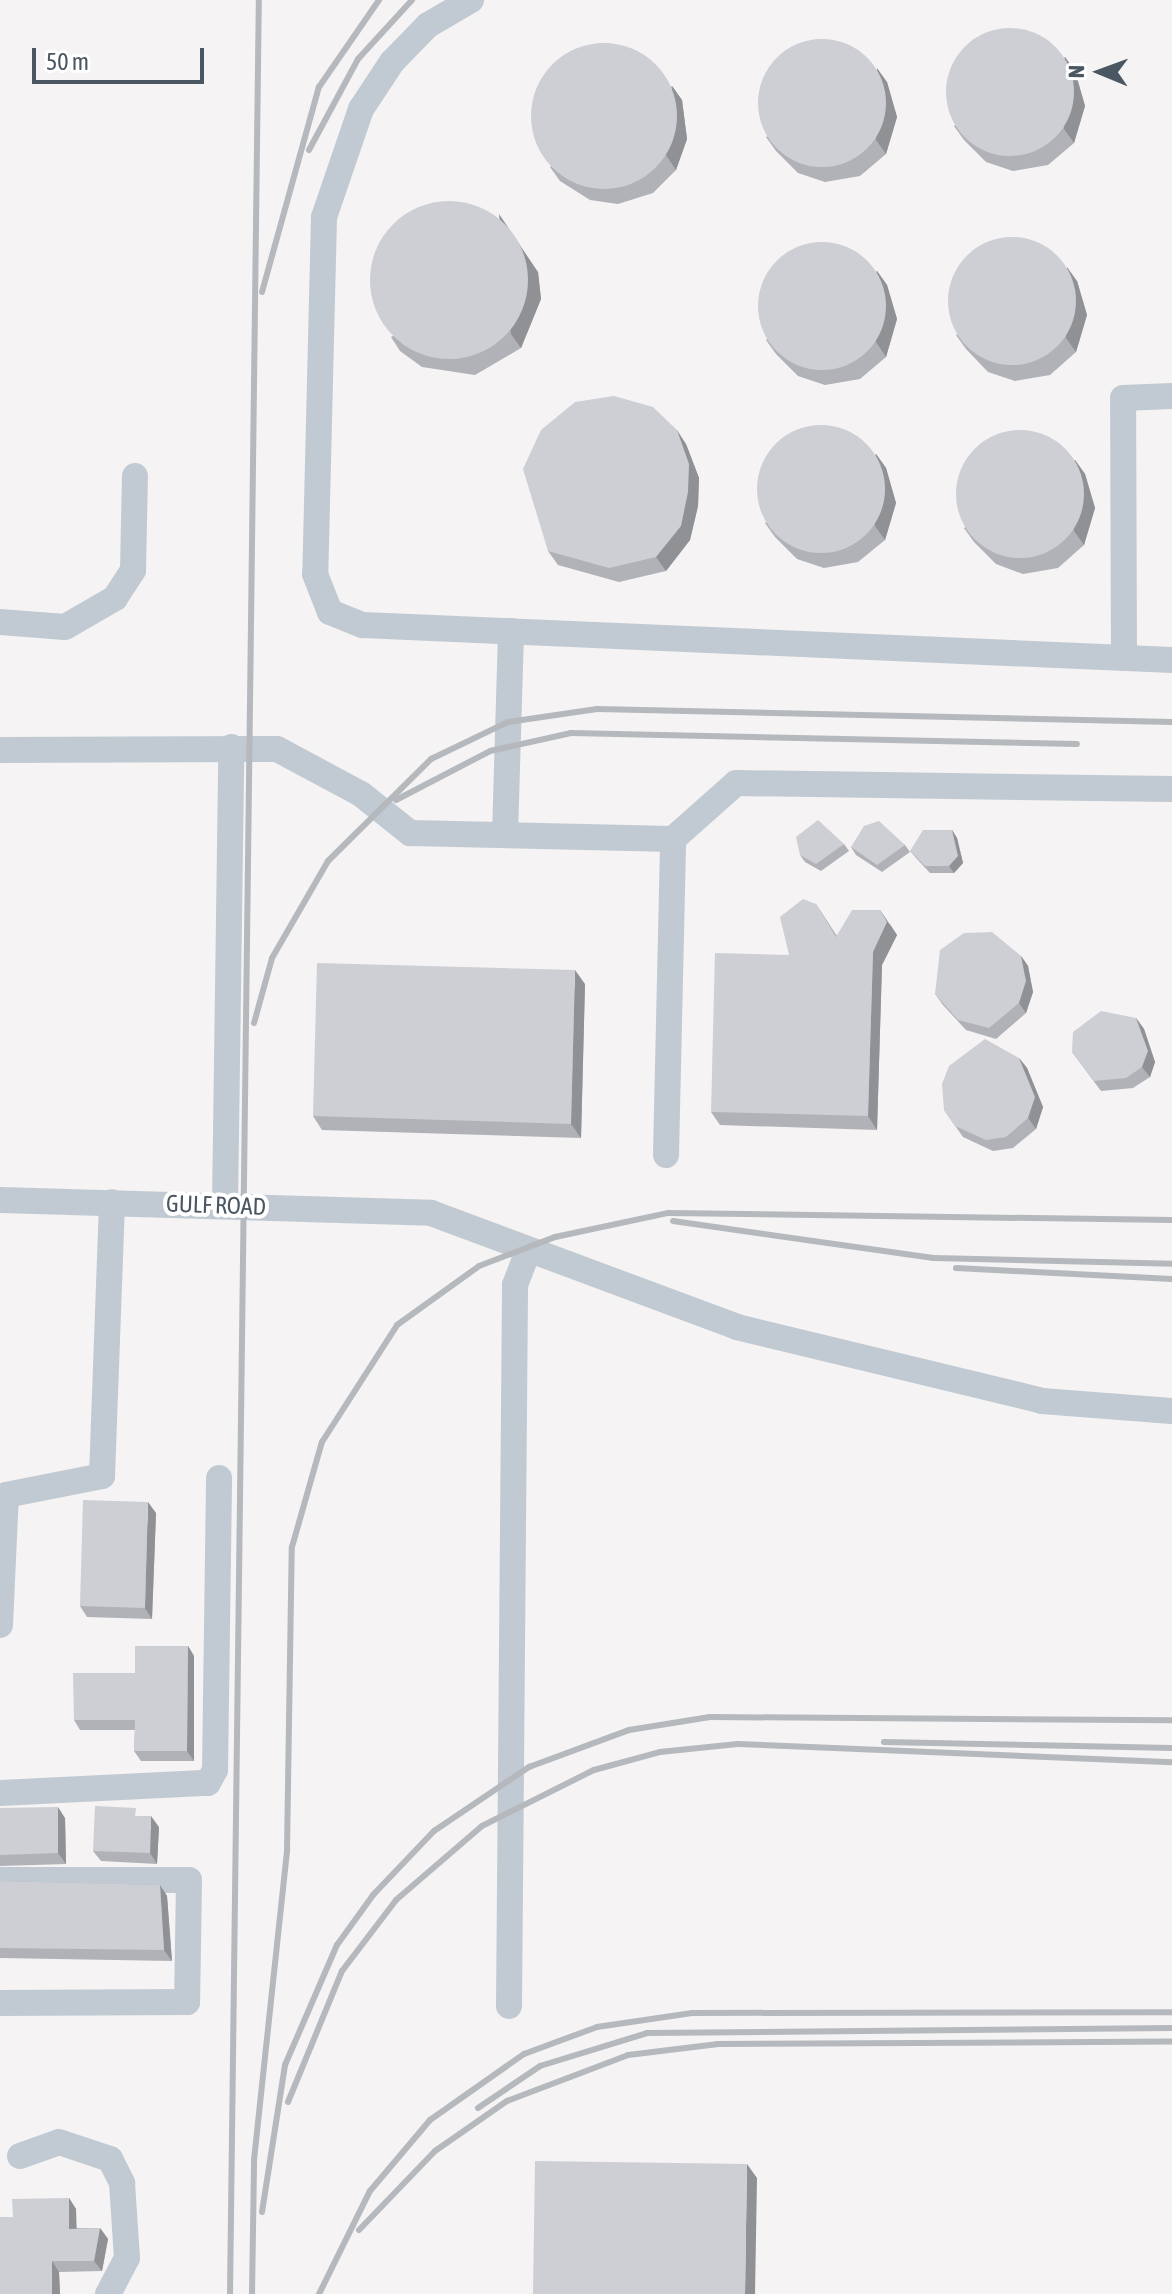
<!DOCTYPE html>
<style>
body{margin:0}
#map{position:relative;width:1172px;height:2294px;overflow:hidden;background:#f5f3f3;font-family:"Asap Condensed",sans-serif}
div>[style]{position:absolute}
.minor>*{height:26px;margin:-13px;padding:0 13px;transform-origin:13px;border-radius:13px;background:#c1cad2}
.rail>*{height:6px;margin:-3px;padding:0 3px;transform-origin:3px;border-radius:3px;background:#b5b8bd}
.wall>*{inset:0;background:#b0b2b7}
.shaded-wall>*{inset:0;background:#909195}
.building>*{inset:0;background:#cdcfd5}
.round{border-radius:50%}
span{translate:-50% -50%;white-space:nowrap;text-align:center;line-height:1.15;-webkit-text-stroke:8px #fff;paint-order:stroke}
.street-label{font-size:24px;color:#4a5661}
.north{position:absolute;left:1060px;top:32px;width:80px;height:80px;-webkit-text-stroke:6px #fff;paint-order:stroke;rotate:271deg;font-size:22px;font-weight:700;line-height:32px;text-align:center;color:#4a5661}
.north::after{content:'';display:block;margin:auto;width:28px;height:36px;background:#4a5661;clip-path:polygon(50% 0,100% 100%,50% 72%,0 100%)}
.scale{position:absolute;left:32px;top:48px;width:172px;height:36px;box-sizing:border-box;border:4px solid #4a5661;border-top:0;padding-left:10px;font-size:24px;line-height:28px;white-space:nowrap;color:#4a5661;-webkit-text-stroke:6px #fff;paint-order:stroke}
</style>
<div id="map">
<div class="minor">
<i style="left:471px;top:0;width:50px;rotate:149.8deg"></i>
<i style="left:428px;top:25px;width:52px;rotate:134.2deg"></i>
<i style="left:392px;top:62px;width:56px;rotate:123.4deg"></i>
<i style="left:361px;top:109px;width:114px;rotate:108.9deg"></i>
<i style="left:324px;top:217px;width:357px;rotate:91.4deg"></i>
<i style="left:315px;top:574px;width:41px;rotate:68.5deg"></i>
<i style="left:330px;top:612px;width:35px;rotate:22deg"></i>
<i style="left:363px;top:625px;width:810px;rotate:2.48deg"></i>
<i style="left:0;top:622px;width:65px;rotate:4.4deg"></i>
<i style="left:65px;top:627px;width:58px;rotate:-30.1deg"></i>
<i style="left:115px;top:598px;width:33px;rotate:-57deg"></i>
<i style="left:133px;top:570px;width:94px;rotate:-88.8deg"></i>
<i style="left:1124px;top:658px;width:260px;rotate:-90.2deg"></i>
<i style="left:1123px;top:398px;width:49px;rotate:-2.3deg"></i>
<i style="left:0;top:750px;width:277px;rotate:-0.2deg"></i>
<i style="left:277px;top:749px;width:95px;rotate:28.2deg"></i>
<i style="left:361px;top:794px;width:63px;rotate:38.5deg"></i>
<i style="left:410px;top:833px;width:263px;rotate:1.3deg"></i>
<i style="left:673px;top:839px;width:84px;rotate:-41.6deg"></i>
<i style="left:736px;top:783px;width:436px;rotate:0.8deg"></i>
<i style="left:505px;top:835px;width:204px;rotate:-88.3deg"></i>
<i style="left:666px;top:1155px;width:316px;rotate:-88.7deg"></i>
<i style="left:0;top:1200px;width:431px;rotate:1.7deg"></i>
<i style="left:431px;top:1213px;width:327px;rotate:20.4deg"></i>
<i style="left:737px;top:1327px;width:314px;rotate:13.6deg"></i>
<i style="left:1042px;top:1401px;width:130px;rotate:4.4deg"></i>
<i style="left:225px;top:1205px;width:458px;rotate:-89.2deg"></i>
<i style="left:0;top:1625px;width:130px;rotate:-87.4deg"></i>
<i style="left:6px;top:1495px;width:98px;rotate:-11.2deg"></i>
<i style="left:102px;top:1476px;width:274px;rotate:-87.9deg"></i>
<i style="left:0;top:1793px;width:208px;rotate:-2.8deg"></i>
<i style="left:208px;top:1783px;width:15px;rotate:-62deg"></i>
<i style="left:215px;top:1770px;width:292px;rotate:-89.2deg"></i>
<i style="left:0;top:1880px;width:189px"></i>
<i style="left:189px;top:1880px;width:122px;rotate:90.9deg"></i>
<i style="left:187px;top:2002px;width:187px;rotate:179.7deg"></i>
<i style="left:509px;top:2006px;width:721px;rotate:-89.52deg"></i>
<i style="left:515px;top:1285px;width:34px;rotate:-69deg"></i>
<i style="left:20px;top:2156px;width:41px;rotate:-19.7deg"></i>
<i style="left:59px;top:2142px;width:54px;rotate:18.4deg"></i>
<i style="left:110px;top:2159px;width:27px;rotate:63deg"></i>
<i style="left:122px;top:2183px;width:75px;rotate:86.2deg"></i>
<i style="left:127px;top:2258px;width:41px;rotate:117.8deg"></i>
</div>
<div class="rail">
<i style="left:309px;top:150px;width:103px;rotate:-61.7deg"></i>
<i style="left:358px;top:59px;width:80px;rotate:-47.5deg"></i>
<i style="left:262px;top:292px;width:213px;rotate:-74.5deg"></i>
<i style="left:319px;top:87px;width:106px;rotate:-55.4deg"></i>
<i style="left:396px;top:800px;width:106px;rotate:-27.5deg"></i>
<i style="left:490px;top:751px;width:83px;rotate:-12.5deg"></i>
<i style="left:571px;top:733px;width:506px;rotate:1.25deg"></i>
<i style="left:254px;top:1023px;width:67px;rotate:-74.5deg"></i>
<i style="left:272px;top:958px;width:112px;rotate:-60deg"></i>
<i style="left:328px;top:861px;width:145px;rotate:-44.7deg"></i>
<i style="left:431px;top:759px;width:85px;rotate:-25.7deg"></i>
<i style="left:508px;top:722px;width:90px;rotate:-8.3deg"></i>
<i style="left:597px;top:709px;width:575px;rotate:1.3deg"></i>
<i style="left:673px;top:1221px;width:263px;rotate:8.1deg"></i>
<i style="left:933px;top:1258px;width:239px;rotate:1.4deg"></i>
<i style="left:956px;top:1268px;width:216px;rotate:2.9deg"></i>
<i style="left:884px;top:1742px;width:288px;rotate:1.2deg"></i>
<i style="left:288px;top:2102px;width:142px;rotate:-67.6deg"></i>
<i style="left:342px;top:1971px;width:89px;rotate:-52.7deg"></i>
<i style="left:396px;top:1900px;width:113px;rotate:-40.7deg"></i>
<i style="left:482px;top:1826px;width:125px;rotate:-26.6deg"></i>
<i style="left:594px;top:1770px;width:68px;rotate:-15.3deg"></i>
<i style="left:660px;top:1752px;width:78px;rotate:-5.9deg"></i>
<i style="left:738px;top:1744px;width:434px;rotate:2.4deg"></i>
<i style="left:478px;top:2108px;width:75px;rotate:-34.1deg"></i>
<i style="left:540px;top:2066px;width:112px;rotate:-17.1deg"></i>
<i style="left:647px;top:2033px;width:525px;rotate:-0.55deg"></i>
<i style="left:262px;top:2212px;width:149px;rotate:-81.1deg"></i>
<i style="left:285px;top:2065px;width:131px;rotate:-66.6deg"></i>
<i style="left:337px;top:1945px;width:62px;rotate:-54.2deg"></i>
<i style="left:373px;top:1895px;width:88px;rotate:-46.4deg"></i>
<i style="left:434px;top:1831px;width:115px;rotate:-34deg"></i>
<i style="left:529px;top:1767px;width:107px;rotate:-20.3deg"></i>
<i style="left:629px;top:1730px;width:82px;rotate:-9.1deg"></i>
<i style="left:710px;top:1717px;width:462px;rotate:0.4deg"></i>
<i style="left:359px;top:2230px;width:110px;rotate:-46.1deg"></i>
<i style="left:435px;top:2151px;width:88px;rotate:-34.8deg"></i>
<i style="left:507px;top:2101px;width:129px;rotate:-20.8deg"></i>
<i style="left:628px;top:2055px;width:91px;rotate:-7deg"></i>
<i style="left:718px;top:2044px;width:454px;rotate:-0.3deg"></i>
<i style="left:230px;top:2294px;width:2294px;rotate:-89.28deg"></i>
<i style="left:252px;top:2294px;width:134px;rotate:-89.1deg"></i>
<i style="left:254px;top:2160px;width:312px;rotate:-83.9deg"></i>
<i style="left:287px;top:1850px;width:303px;rotate:-89.1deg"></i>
<i style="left:292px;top:1547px;width:109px;rotate:-74.1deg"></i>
<i style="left:322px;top:1442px;width:139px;rotate:-57.3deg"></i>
<i style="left:397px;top:1325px;width:101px;rotate:-35.7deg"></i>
<i style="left:479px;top:1266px;width:81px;rotate:-20.9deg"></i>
<i style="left:555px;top:1237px;width:116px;rotate:-12deg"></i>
<i style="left:668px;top:1213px;width:504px;rotate:0.8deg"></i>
<i style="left:319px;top:2294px;width:115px;rotate:-63.7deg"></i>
<i style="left:370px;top:2191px;width:93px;rotate:-49.8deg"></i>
<i style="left:430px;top:2120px;width:115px;rotate:-35.1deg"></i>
<i style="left:524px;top:2054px;width:78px;rotate:-20.3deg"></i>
<i style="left:597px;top:2027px;width:96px;rotate:-8.4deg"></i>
<i style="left:692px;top:2013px;width:480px;rotate:-0.1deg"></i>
</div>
<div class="wall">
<i style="clip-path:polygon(1065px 57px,1075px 71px,1085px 106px,1074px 143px,1048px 165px,1013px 171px,986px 162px,964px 140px,954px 126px)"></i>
<i style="clip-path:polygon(887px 82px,897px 117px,886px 154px,860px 176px,825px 182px,798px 173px,776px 151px,766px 137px)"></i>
<i style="clip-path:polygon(672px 86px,682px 100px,687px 139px,676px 170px,653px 193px,618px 204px,590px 200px,560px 181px,550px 167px)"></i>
<i style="clip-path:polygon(877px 271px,887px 285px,897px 319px,886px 357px,860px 379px,825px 385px,798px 376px,776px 354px,766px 340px)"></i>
<i style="clip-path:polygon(538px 272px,541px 299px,521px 348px,475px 375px,422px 367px,400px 351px,391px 337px)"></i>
<i style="clip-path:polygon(1077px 281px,1087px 315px,1076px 352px,1050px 375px,1015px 381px,988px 372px,966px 349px,956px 335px)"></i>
<i style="clip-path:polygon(686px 444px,699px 478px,698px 506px,690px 540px,666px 571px,619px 582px,558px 565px,548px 551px)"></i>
<i style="clip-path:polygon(876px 454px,886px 468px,896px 503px,885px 540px,858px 562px,824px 568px,797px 559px,775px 537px,765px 523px)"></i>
<i style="clip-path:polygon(1075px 460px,1085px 474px,1095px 508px,1084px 545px,1058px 568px,1023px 574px,996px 564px,974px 542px,964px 528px)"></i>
<i style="clip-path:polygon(952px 830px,957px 838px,963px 863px,954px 873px,930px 873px,916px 858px,910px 851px)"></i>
<i style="clip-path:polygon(844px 844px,849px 851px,821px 871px,805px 862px,800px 855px)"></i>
<i style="clip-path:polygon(905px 845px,910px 852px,882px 872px,856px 855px,851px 847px)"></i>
<i style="clip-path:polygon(816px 904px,837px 936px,890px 924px,897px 935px,882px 965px,877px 1130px,720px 1125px,711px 1112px,789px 955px)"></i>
<i style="clip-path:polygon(1021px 956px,1028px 966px,1033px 992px,1026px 1013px,996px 1039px,966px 1030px,943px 1005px,935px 994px)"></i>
<i style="clip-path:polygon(585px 984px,581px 1138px,322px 1130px,313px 1116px)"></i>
<i style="clip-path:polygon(1136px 1018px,1144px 1029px,1155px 1062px,1150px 1077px,1133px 1088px,1101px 1091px,1072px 1052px)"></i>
<i style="clip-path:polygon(1019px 1058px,1027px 1068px,1043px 1107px,1036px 1129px,1013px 1148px,993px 1151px,963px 1137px,944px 1110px)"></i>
<i style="clip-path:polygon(156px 1513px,152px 1619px,87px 1617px,80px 1606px)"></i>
<i style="clip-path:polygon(188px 1646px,194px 1656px,194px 1761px,141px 1761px,134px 1751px,135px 1730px,80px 1730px,74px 1720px,135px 1673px)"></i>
<i style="clip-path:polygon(0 1808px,65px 1818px,66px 1864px,0 1866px)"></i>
<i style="clip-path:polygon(159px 1827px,157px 1864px,101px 1861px,93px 1851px)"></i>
<i style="clip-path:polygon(0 1881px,160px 1885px,167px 1896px,172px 1961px,0 1958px)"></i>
<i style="clip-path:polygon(69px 2198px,76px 2209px,76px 2228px,100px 2228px,108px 2239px,102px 2271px,59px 2272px,60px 2294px,0 2294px,13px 2217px)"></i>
</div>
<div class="shaded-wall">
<i style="clip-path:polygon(1065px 57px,1075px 71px,1085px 106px,1074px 143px,1064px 129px)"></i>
<i style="clip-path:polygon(877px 68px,887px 82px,897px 117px,886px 154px,876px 140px)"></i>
<i style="clip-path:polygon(672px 86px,682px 100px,687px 139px,676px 170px,666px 155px)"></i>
<i style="clip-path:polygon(499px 214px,538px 272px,541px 299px,521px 348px,511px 334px)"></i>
<i style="clip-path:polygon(1067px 267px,1077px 281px,1087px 315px,1076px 352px,1066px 338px)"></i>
<i style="clip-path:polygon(877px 271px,887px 285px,897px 319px,886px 357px,876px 342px)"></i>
<i style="clip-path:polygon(677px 430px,686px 444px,699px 478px,698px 506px,690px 540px,666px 571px,656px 557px)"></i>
<i style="clip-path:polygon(876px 454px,886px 468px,896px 503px,885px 540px,875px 526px)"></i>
<i style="clip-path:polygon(1075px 460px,1085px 474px,1095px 508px,1084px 545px,1074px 531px)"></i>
<i style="clip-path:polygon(952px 830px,957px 838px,963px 863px,954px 873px,949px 866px)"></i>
<i style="clip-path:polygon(880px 910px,897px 935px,882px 965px,877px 1130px,868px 1116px,873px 952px)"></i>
<i style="clip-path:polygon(1021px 956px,1028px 966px,1033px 992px,1026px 1013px,1019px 1003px)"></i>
<i style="clip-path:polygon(575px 970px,585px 984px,581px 1138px,571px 1124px)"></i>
<i style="clip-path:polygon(1136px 1018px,1144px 1029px,1155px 1062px,1150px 1077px,1142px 1067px)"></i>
<i style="clip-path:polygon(1019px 1058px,1027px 1068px,1043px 1107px,1036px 1129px,1028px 1118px)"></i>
<i style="clip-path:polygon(148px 1502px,156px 1513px,152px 1619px,145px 1608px)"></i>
<i style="clip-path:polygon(188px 1646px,194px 1656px,194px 1761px,187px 1751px)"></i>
<i style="clip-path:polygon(58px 1807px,65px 1818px,66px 1864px,58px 1853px)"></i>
<i style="clip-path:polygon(151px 1816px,159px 1827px,157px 1864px,150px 1853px)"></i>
<i style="clip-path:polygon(160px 1885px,167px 1896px,172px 1961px,164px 1950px)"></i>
<i style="clip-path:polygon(747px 2164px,757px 2178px,755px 2294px,745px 2294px)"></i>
<i style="clip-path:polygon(69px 2198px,76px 2209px,77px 2239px,69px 2229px)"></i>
<i style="clip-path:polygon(100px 2228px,108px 2239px,102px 2271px,94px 2261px)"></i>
<i style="clip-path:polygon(52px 2261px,59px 2272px,60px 2294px,52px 2294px)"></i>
</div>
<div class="building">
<i class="round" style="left:946px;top:28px;width:128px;height:128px"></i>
<i class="round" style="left:758px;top:39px;width:128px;height:128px"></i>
<i class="round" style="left:531px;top:43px;width:146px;height:146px"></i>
<i class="round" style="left:370px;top:201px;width:158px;height:158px"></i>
<i class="round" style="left:948px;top:237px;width:128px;height:128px"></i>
<i class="round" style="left:758px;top:242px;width:128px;height:128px"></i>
<i style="clip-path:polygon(614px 396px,653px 407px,677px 430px,689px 464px,688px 492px,681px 526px,656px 557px,609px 568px,548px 551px,523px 469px,541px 430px,575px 402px)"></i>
<i class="round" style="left:757px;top:425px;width:128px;height:128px"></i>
<i class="round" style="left:956px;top:430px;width:128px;height:128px"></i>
<i style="clip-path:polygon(818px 820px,844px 844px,816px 864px,800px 855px,796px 837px)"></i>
<i style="clip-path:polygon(879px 821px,905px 845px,877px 865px,851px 847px,864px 826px)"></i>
<i style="clip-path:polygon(923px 830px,952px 830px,958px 856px,949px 866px,925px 866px,910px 851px)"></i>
<i style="clip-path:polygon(803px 899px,816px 904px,836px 937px,852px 910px,880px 910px,887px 922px,873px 952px,868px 1116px,711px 1112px,715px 953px,789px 955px,780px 917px)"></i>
<i style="clip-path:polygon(992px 932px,1021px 956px,1026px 981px,1019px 1003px,989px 1028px,958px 1020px,935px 994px,940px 950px,964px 933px)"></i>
<i style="clip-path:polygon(317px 963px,575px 970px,571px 1124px,313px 1116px)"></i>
<i style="clip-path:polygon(1101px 1011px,1136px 1018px,1148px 1051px,1142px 1067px,1126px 1078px,1094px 1081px,1072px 1052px,1073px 1032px)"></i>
<i style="clip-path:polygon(985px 1039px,1019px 1058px,1035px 1097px,1028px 1118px,1006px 1137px,986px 1140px,955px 1126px,944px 1110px,942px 1084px,949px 1066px)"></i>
<i style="clip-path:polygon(83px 1500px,148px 1502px,145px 1608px,80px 1606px)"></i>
<i style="clip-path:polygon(135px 1646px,188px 1646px,187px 1751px,134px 1751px,135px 1720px,74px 1720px,73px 1673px,135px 1673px)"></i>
<i style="clip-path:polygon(95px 1806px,136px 1808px,135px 1816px,151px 1816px,150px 1853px,93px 1851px)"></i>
<i style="clip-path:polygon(58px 1807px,58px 1853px,0 1855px,0 1808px)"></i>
<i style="clip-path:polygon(0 1881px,160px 1885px,164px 1950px,0 1948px)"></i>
<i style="clip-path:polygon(535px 2161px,747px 2164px,745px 2294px,533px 2294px)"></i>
<i style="clip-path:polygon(69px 2198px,69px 2229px,100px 2228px,94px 2261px,52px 2261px,52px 2294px,0 2294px,0 2217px,13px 2217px,12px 2199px)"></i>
</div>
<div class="street-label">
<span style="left:216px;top:1205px;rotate:2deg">GULF ROAD</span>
</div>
<div class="north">N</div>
<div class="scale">50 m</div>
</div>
